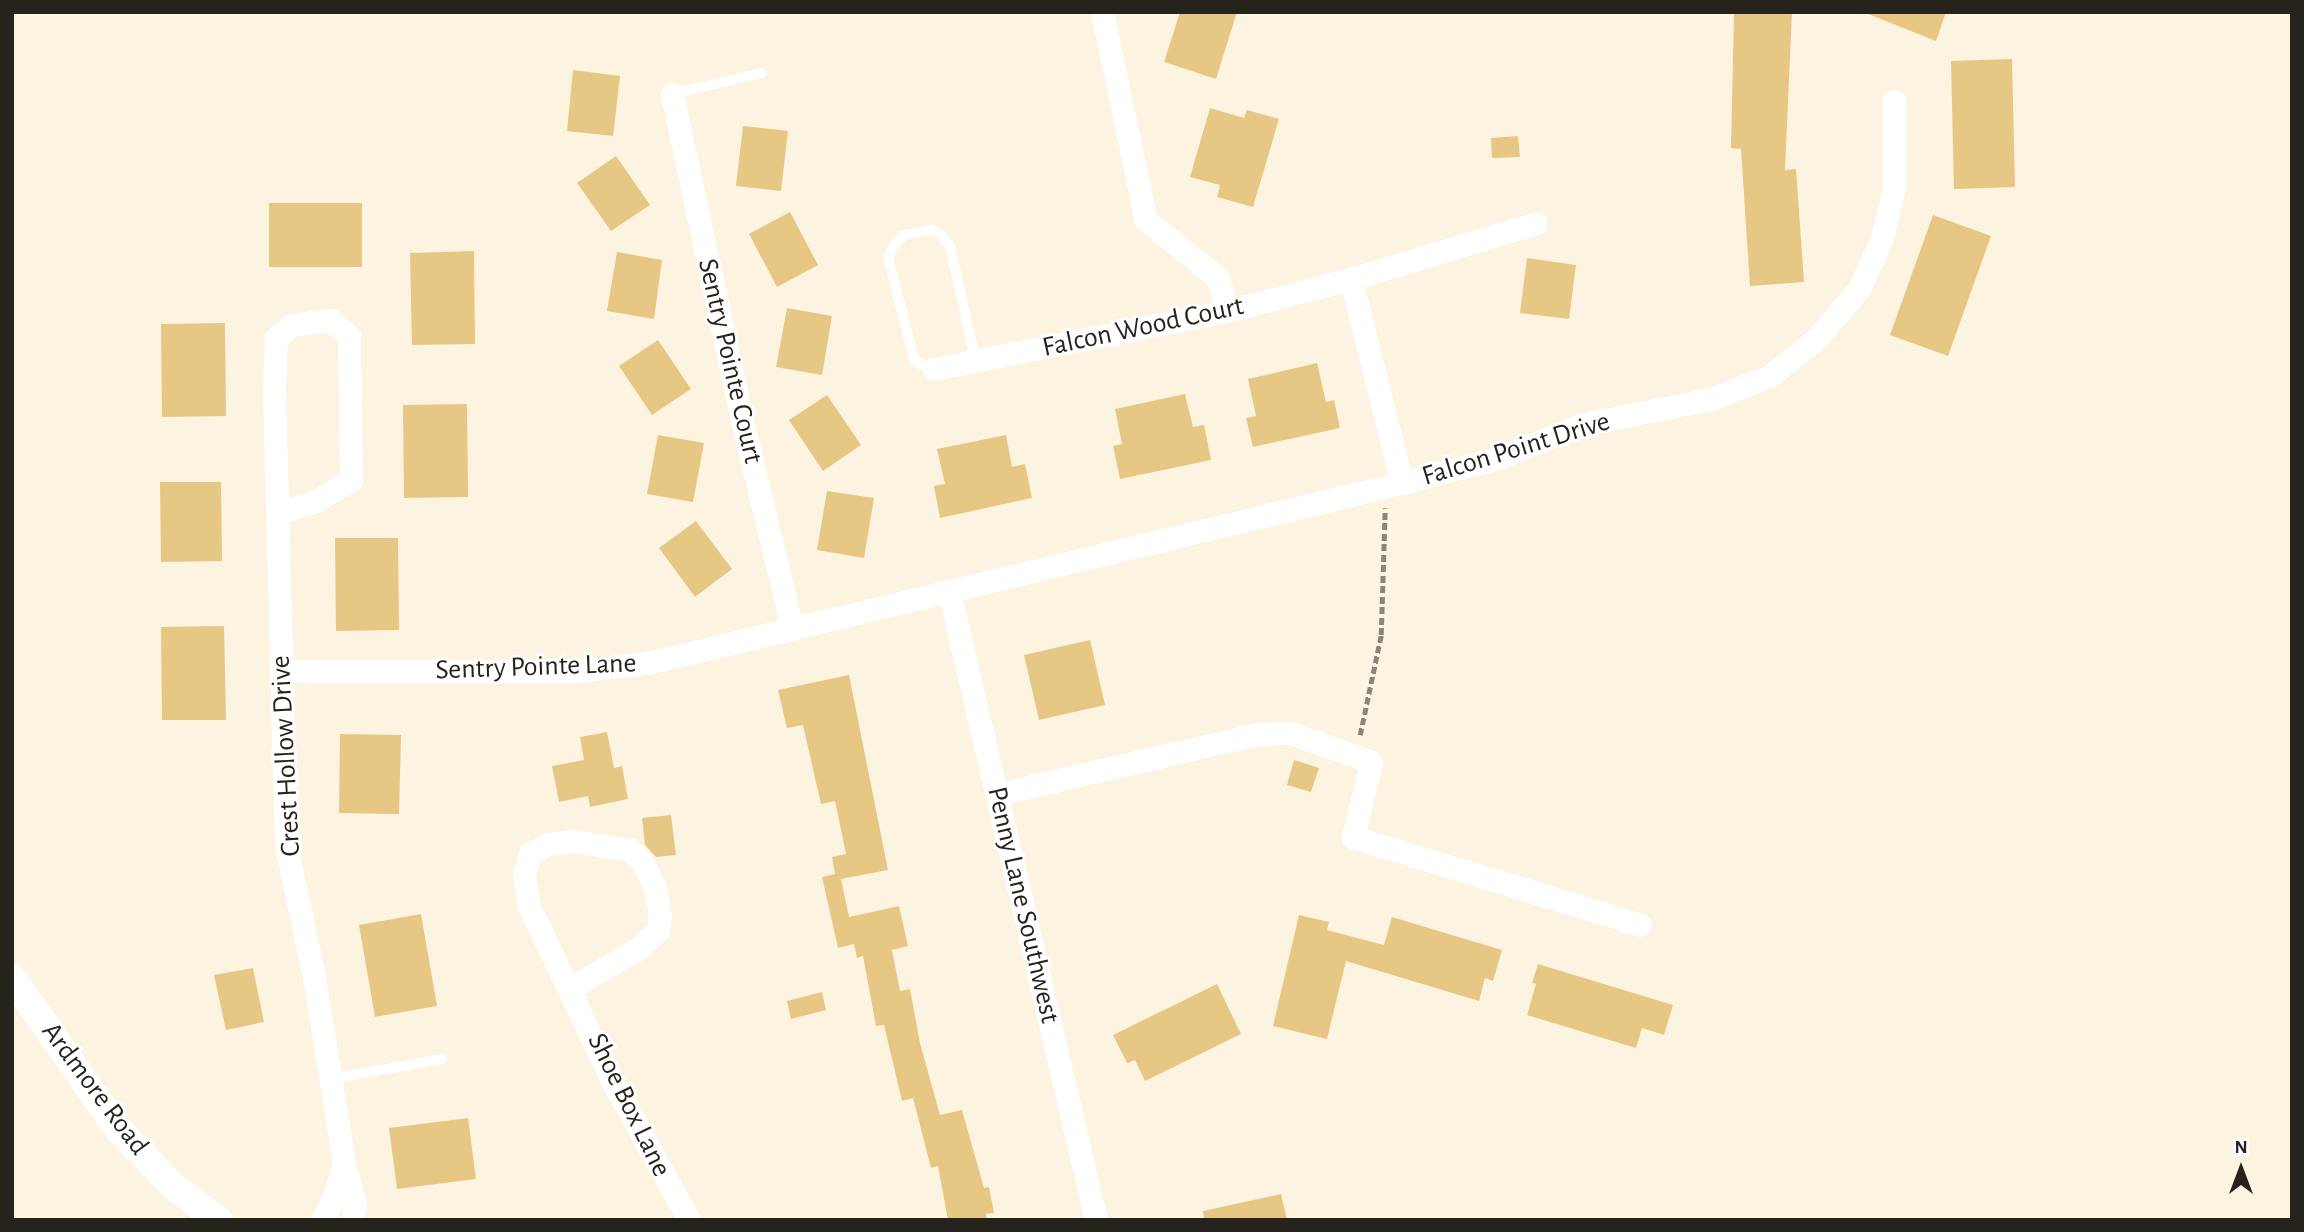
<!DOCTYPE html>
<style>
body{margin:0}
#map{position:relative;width:2304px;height:1232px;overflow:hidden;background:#fcf3e0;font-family:"Alegreya Sans",sans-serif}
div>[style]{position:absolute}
.building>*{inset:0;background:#e7c784}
.path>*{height:4.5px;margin-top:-2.25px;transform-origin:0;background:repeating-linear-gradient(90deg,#8b8578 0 7px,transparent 0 10.5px)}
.service>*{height:10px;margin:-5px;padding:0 5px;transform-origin:5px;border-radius:5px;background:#fff}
.minor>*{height:23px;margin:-11.5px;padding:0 11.5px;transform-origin:11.5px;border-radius:11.5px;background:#fff}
.tertiary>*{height:28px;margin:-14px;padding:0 14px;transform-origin:14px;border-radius:14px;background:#fff}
span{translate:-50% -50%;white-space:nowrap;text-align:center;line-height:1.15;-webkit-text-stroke:6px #fff;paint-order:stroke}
.street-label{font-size:28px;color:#26231c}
.frame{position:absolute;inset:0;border:14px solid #26231c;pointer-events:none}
.north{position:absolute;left:2206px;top:1134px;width:70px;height:70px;-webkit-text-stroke:5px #fff;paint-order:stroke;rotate:0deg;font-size:19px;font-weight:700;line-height:28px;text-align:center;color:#26231c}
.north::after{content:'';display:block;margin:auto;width:24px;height:32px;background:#26231c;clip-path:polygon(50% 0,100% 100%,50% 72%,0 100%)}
</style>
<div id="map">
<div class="building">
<i style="clip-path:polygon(1180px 12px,1237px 12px,1216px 79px,1164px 62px)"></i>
<i style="clip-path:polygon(1734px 12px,1792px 12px,1785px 170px,1796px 169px,1804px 282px,1750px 286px,1741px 149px,1731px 148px)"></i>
<i style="clip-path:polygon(1863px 12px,1946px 12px,1936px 41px)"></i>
<i style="clip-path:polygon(2012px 59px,2015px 187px,1954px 189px,1951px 61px)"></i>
<i style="clip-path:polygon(573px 70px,620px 76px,613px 136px,567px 131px)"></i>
<i style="clip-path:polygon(1210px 108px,1244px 118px,1247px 110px,1279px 119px,1253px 207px,1217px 197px,1220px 185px,1190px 177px)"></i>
<i style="clip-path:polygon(743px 126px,788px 131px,781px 191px,736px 186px)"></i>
<i style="clip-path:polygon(1518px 136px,1520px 157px,1492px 158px,1491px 138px)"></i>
<i style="clip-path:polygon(616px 156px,650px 205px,611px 231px,577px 183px)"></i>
<i style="clip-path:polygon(269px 203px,362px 203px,362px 267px,269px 267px)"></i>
<i style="clip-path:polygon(790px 212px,818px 265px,777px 287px,749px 234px)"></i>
<i style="clip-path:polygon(1933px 215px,1991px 236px,1948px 356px,1890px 335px)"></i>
<i style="clip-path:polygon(474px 251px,475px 344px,412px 345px,410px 253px)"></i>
<i style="clip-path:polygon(617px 252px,662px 260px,654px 319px,607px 311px)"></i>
<i style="clip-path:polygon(1527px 258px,1576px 265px,1569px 319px,1520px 313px)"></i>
<i style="clip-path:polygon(787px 308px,832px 316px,822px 375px,776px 367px)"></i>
<i style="clip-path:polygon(225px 323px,226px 416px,162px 417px,161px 324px)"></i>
<i style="clip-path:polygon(658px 340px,691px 389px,652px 415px,619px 366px)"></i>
<i style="clip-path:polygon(1317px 363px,1326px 402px,1334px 400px,1340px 428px,1253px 447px,1246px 418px,1256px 416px,1248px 379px)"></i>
<i style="clip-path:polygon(1185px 394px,1193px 427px,1204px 425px,1211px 460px,1120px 479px,1113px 446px,1122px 444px,1115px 409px)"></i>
<i style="clip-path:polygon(827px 395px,861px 445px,823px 471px,789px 420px)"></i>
<i style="clip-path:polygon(467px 404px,468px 497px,404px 498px,403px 405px)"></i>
<i style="clip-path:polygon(658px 435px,704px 443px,693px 502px,647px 494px)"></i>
<i style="clip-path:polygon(1006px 435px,1012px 467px,1025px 464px,1032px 498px,940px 518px,934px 486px,945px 484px,937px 449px)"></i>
<i style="clip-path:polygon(160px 482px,221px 482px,222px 561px,161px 562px)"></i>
<i style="clip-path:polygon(827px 491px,874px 498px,864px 558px,817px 550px)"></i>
<i style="clip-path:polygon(696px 521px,732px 569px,695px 597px,659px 548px)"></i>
<i style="clip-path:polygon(335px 538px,398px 538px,399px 630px,336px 631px)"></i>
<i style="clip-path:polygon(224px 626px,226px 720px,162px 720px,161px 627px)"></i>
<i style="clip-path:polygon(1090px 640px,1105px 705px,1039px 720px,1024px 655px)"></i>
<i style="clip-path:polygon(849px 675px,888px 870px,841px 879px,849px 917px,899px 906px,908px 946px,892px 950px,900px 991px,910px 989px,920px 1043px,940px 1115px,962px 1110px,984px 1188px,989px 1187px,994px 1213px,986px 1214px,987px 1220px,948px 1220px,938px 1166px,931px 1168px,913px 1098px,902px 1101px,884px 1025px,876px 1026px,863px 956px,857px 958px,854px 944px,838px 948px,822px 877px,835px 874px,832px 857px,846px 854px,835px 801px,821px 804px,803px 725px,787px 728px,778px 690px)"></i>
<i style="clip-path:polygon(607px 732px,614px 768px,622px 766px,628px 799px,590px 807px,588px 796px,559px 802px,552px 766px,584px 760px,580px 737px)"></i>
<i style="clip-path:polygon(340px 734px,401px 735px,399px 814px,339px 813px)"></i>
<i style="clip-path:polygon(1294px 760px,1319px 768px,1311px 792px,1287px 785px)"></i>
<i style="clip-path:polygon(671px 815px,676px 855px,656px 857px,645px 845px,642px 818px)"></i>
<i style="clip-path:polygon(421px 914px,437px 1006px,375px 1017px,359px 925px)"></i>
<i style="clip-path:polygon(1299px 915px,1329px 922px,1327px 930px,1384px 945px,1392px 917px,1502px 950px,1493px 981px,1485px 978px,1479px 1001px,1346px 961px,1327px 1039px,1273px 1026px)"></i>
<i style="clip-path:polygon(1538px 964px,1673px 1005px,1664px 1035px,1642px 1028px,1636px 1048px,1527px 1015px,1536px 984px,1532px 983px)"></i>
<i style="clip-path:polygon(253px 968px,264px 1022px,226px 1030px,214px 975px)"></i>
<i style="clip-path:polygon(1217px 984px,1241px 1034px,1145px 1081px,1135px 1060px,1127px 1063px,1113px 1035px)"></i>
<i style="clip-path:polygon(822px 992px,826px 1010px,791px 1019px,787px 1001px)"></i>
<i style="clip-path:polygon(468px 1118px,476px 1179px,397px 1189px,389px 1128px)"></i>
<i style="clip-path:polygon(1281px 1194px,1287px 1220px,1204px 1220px,1203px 1211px)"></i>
</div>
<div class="path">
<i style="left:1360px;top:735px;width:102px;rotate:-78.1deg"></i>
<i style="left:1381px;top:635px;width:127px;rotate:-88.2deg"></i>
</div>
<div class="service">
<i style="left:672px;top:94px;width:92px;rotate:-13.1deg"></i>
<i style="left:934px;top:369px;width:20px;rotate:-160deg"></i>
<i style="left:915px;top:362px;width:107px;rotate:-104.6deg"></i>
<i style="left:888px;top:258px;width:14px;rotate:-65deg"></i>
<i style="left:894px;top:245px;width:14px;rotate:-45deg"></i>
<i style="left:904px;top:235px;width:28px;rotate:-10deg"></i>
<i style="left:932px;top:230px;width:9px;rotate:27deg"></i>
<i style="left:940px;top:234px;width:16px;rotate:50deg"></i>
<i style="left:950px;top:246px;width:119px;rotate:77.4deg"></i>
<i style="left:330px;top:1079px;width:114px;rotate:-10.1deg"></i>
</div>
<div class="minor">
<i style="left:1102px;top:12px;width:213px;rotate:78.1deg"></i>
<i style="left:1146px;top:220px;width:92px;rotate:38.9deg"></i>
<i style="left:1218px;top:278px;width:34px;rotate:75deg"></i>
<i style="left:672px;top:94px;width:325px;rotate:77.9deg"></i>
<i style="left:740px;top:412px;width:221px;rotate:76.4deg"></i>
<i style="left:1351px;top:279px;width:210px;rotate:76deg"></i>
<i style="left:934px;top:369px;width:299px;rotate:-11.2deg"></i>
<i style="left:1227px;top:311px;width:128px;rotate:-14.5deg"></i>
<i style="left:1351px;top:279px;width:193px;rotate:-16.8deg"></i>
<i style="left:277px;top:513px;width:41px;rotate:-17.1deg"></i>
<i style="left:316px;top:501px;width:41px;rotate:-31deg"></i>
<i style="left:351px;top:480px;width:144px;rotate:-90.8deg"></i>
<i style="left:349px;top:336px;width:25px;rotate:-140deg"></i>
<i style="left:330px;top:320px;width:38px;rotate:173deg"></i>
<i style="left:292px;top:325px;width:21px;rotate:141deg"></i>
<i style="left:276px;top:338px;width:52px;rotate:92.2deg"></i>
<i style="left:274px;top:390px;width:456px;rotate:88.5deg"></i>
<i style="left:286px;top:846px;width:134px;rotate:77.9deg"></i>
<i style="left:314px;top:977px;width:188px;rotate:80.8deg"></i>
<i style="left:344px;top:1163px;width:42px;rotate:75deg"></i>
<i style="left:355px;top:1204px;width:16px;rotate:101deg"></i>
<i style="left:949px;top:591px;width:646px;rotate:76.85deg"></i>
<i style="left:282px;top:671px;width:291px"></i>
<i style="left:573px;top:671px;width:75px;rotate:-6.1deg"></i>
<i style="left:648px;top:663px;width:775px;rotate:-13.43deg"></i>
<i style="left:1402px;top:483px;width:96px;rotate:-14.5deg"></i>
<i style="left:1495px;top:459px;width:96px;rotate:-21.5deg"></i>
<i style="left:1584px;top:424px;width:129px;rotate:-11.1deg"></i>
<i style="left:1711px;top:399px;width:63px;rotate:-21.3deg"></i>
<i style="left:1770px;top:376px;width:58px;rotate:-38.7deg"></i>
<i style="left:1815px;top:340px;width:67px;rotate:-49.2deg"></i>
<i style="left:1859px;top:289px;width:56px;rotate:-65.7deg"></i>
<i style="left:1882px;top:238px;width:51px;rotate:-76.5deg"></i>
<i style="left:1894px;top:188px;width:87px;rotate:-90deg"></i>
<i style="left:998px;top:794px;width:266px;rotate:-13deg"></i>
<i style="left:1257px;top:734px;width:34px;rotate:-2deg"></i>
<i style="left:1291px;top:733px;width:85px;rotate:19.9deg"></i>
<i style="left:1371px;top:762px;width:77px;rotate:103.5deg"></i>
<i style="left:1353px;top:837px;width:300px;rotate:17deg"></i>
<i style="left:571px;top:988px;width:79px;rotate:-30.5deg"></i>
<i style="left:639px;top:948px;width:26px;rotate:-43deg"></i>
<i style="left:658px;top:930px;width:14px;rotate:-82deg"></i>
<i style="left:660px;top:916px;width:28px;rotate:-100deg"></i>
<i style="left:655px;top:888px;width:26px;rotate:-115deg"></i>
<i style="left:644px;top:864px;width:20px;rotate:-135deg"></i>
<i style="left:630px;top:850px;width:58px;rotate:-171deg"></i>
<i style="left:573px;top:841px;width:25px;rotate:173deg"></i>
<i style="left:548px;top:844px;width:20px;rotate:153deg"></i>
<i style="left:530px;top:853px;width:22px;rotate:106deg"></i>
<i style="left:524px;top:874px;width:30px;rotate:82deg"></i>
<i style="left:528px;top:904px;width:202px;rotate:64.5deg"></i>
<i style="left:615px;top:1086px;width:153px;rotate:61.1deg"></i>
<i style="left:322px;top:1220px;width:26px;rotate:-62deg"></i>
<i style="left:334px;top:1197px;width:35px;rotate:-74deg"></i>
</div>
<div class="tertiary">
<i style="left:12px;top:978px;width:184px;rotate:54.9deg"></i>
<i style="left:118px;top:1129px;width:78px;rotate:46deg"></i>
<i style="left:172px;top:1185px;width:58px;rotate:37.3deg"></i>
</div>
<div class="street-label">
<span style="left:1143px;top:327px;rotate:-12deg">Falcon Wood Court</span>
<span style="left:730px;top:361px;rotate:77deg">Sentry Pointe Court</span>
<span style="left:1516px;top:449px;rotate:-17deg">Falcon Point Drive</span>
<span style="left:536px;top:667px;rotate:-2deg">Sentry Pointe Lane</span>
<span style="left:286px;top:756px;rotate:-93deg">Crest Hollow Drive</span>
<span style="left:1023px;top:905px;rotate:77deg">Penny Lane Southwest</span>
<span style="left:95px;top:1089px;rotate:53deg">Ardmore Road</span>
<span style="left:629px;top:1105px;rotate:64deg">Shoe Box Lane</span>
</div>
<div class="frame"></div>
<div class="north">N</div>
</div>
